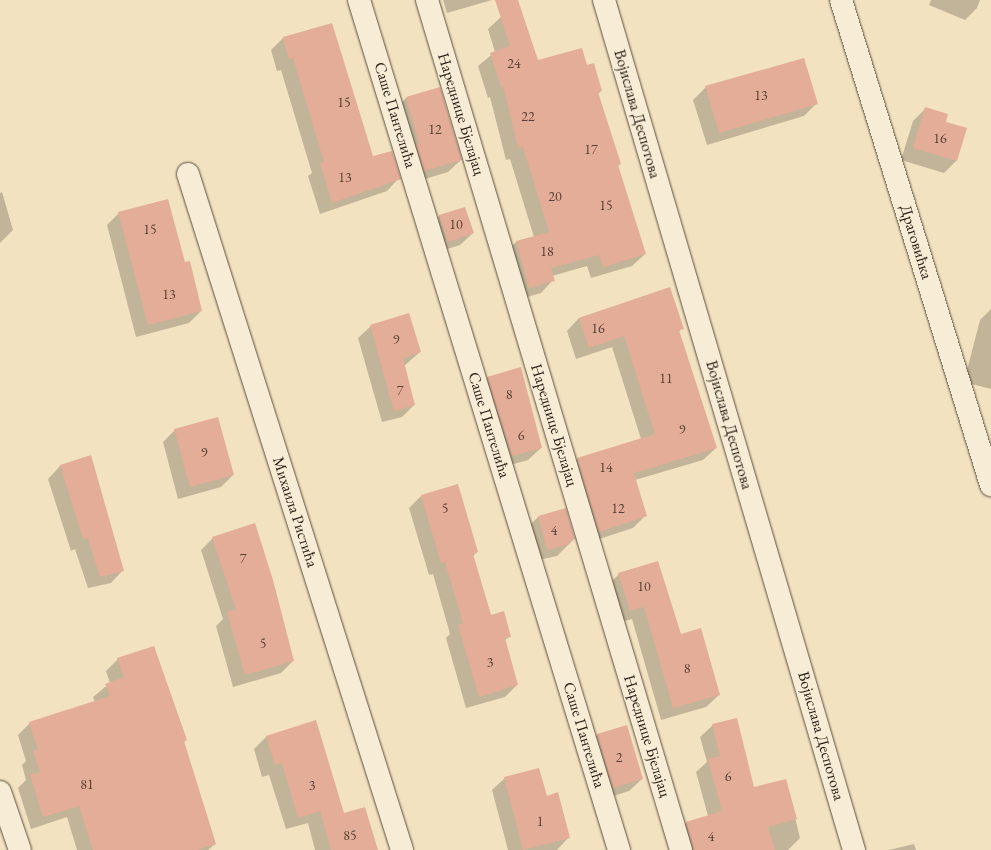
<!DOCTYPE html>
<meta charset="utf-8">
<style>
body{margin:0}
#map{position:relative;width:991px;height:850px;overflow:hidden;background:#f2e2bf;font-family:"EB Garamond",serif}
div>[style]{position:absolute}
.shadow>*{inset:0;background:#0003}
.building>*{inset:0;background:#e4ad97}
.roads{filter:drop-shadow(0 0 1px #5a4e40) drop-shadow(0 0 1px #5a4e40)}
.minor>*{height:22px;margin:-11px;padding:0 11px;transform-origin:11px;border-radius:11px;background:#f7ecd5}
span{translate:-50% -50%;white-space:nowrap;text-align:center;line-height:1.15;-webkit-text-stroke:3px #f7ecd5;paint-order:stroke}
.number-label{font-size:14px;color:#564036}
.number-label span{-webkit-text-stroke-width:0}
.street-label{font-size:16px;color:#271c15}
</style>
<div id="map">
<div class="shadow">
<i style="clip-path:polygon(443px 0,492px 0,447px 13px)"></i>
<i style="clip-path:polygon(931px 0,980px 0,977px 8px,965px 20px,929px 5px)"></i>
<i style="clip-path:polygon(501px 17px,537px 62px,587px 66px,601px 91px,598px 94px,620px 164px,617px 167px,645px 254px,632px 266px,591px 278px,587px 266px,552px 276px,553px 280px,541px 293px,517px 300px,504px 254px,516px 242px,534px 237px,510px 159px,506px 160px,490px 97px,488px 98px,478px 66px,495px 52px,488px 29px)"></i>
<i style="clip-path:polygon(283px 38px,372px 157px,399px 178px,387px 191px,320px 214px,308px 176px,312px 173px,281px 70px,277px 71px,271px 50px)"></i>
<i style="clip-path:polygon(706px 87px,816px 104px,804px 116px,707px 145px,693px 100px)"></i>
<i style="clip-path:polygon(439px 88px,461px 160px,448px 172px,412px 183px,394px 111px,406px 98px)"></i>
<i style="clip-path:polygon(925px 109px,945px 122px,956px 161px,944px 173px,901px 160px,913px 121px)"></i>
<i style="clip-path:polygon(2px 192px,13px 230px,0 243px,0 193px)"></i>
<i style="clip-path:polygon(464px 208px,473px 233px,460px 245px,435px 253px,427px 228px,439px 216px)"></i>
<i style="clip-path:polygon(119px 213px,184px 264px,201px 311px,189px 323px,136px 337px,107px 225px)"></i>
<i style="clip-path:polygon(669px 288px,683px 328px,678px 332px,716px 448px,703px 460px,635px 480px,645px 516px,633px 528px,587px 543px,565px 471px,577px 459px,641px 439px,612px 347px,576px 359px,567px 331px,579px 318px)"></i>
<i style="clip-path:polygon(991px 309px,991px 389px,964px 382px,980px 320px)"></i>
<i style="clip-path:polygon(371px 326px,420px 352px,404px 366px,414px 405px,402px 417px,382px 422px,358px 338px)"></i>
<i style="clip-path:polygon(488px 377px,541px 448px,528px 460px,499px 468px,476px 390px)"></i>
<i style="clip-path:polygon(175px 430px,233px 475px,221px 487px,178px 499px,163px 442px)"></i>
<i style="clip-path:polygon(90px 457px,123px 570px,111px 583px,88px 588px,75px 549px,71px 551px,48px 479px,60px 466px)"></i>
<i style="clip-path:polygon(421px 496px,477px 552px,473px 556px,491px 616px,510px 636px,504px 641px,517px 685px,505px 697px,466px 708px,446px 638px,450px 634px,433px 574px,429px 575px,409px 508px)"></i>
<i style="clip-path:polygon(565px 510px,574px 539px,557px 556px,534px 561px,526px 529px,538px 517px)"></i>
<i style="clip-path:polygon(213px 538px,293px 661px,281px 673px,233px 687px,216px 626px,223px 619px,201px 550px)"></i>
<i style="clip-path:polygon(619px 574px,680px 635px,719px 695px,706px 707px,661px 720px,632px 619px,618px 623px,607px 586px)"></i>
<i style="clip-path:polygon(118px 659px,186px 740px,183px 743px,215px 844px,208px 850px,77px 850px,67px 817px,31px 829px,18px 788px,26px 780px,22px 765px,26px 761px,18px 735px,30px 723px,95px 702px,93px 697px,110px 683px,106px 671px)"></i>
<i style="clip-path:polygon(315px 722px,343px 814px,377px 850px,315px 850px,308px 823px,286px 829px,269px 775px,262px 777px,254px 749px,266px 737px)"></i>
<i style="clip-path:polygon(713px 725px,754px 789px,786px 780px,800px 838px,788px 850px,677px 850px,674px 835px,686px 823px,708px 816px,696px 772px,707px 762px,700px 737px)"></i>
<i style="clip-path:polygon(626px 727px,642px 779px,629px 791px,601px 800px,585px 748px,597px 735px)"></i>
<i style="clip-path:polygon(505px 778px,569px 837px,557px 850px,508px 850px,492px 790px)"></i>
<i style="clip-path:polygon(914px 844px,916px 850px,889px 850px)"></i>
</div>
<div class="building">
<i style="clip-path:polygon(495px 0,518px 0,538px 60px,582px 48px,587px 65px,594px 63px,602px 91px,598px 92px,621px 164px,618px 165px,646px 254px,603px 267px,599px 255px,551px 268px,555px 281px,529px 288px,516px 241px,549px 232px,523px 147px,518px 148px,503px 86px,501px 87px,490px 53px,510px 46px)"></i>
<i style="clip-path:polygon(332px 23px,373px 156px,392px 151px,401px 179px,332px 203px,320px 163px,324px 162px,293px 58px,289px 59px,283px 37px)"></i>
<i style="clip-path:polygon(804px 58px,818px 104px,719px 133px,705px 86px)"></i>
<i style="clip-path:polygon(440px 87px,462px 160px,424px 171px,416px 144px,419px 143px,406px 97px)"></i>
<i style="clip-path:polygon(925px 107px,948px 114px,946px 122px,967px 128px,957px 161px,913px 148px)"></i>
<i style="clip-path:polygon(168px 199px,185px 262px,190px 261px,202px 311px,148px 325px,118px 212px)"></i>
<i style="clip-path:polygon(465px 207px,474px 233px,448px 242px,439px 215px)"></i>
<i style="clip-path:polygon(670px 287px,684px 329px,679px 330px,717px 448px,634px 473px,647px 516px,599px 532px,577px 458px,655px 434px,624px 336px,589px 348px,579px 318px)"></i>
<i style="clip-path:polygon(409px 313px,421px 352px,403px 358px,415px 405px,394px 411px,370px 325px)"></i>
<i style="clip-path:polygon(521px 367px,542px 448px,512px 456px,487px 377px)"></i>
<i style="clip-path:polygon(218px 417px,234px 475px,190px 487px,174px 429px)"></i>
<i style="clip-path:polygon(91px 455px,124px 571px,100px 577px,88px 538px,83px 539px,60px 465px)"></i>
<i style="clip-path:polygon(458px 484px,478px 552px,473px 554px,491px 615px,504px 611px,511px 637px,505px 638px,518px 685px,479px 697px,458px 625px,463px 623px,445px 562px,441px 563px,421px 495px)"></i>
<i style="clip-path:polygon(566px 508px,575px 539px,569px 541px,570px 544px,547px 550px,538px 516px)"></i>
<i style="clip-path:polygon(255px 523px,273px 580px,294px 661px,245px 675px,227px 612px,236px 610px,212px 537px)"></i>
<i style="clip-path:polygon(658px 561px,681px 634px,701px 628px,720px 695px,673px 708px,644px 607px,630px 611px,618px 573px)"></i>
<i style="clip-path:polygon(154px 646px,187px 740px,184px 741px,216px 844px,197px 850px,93px 850px,79px 806px,43px 817px,30px 775px,40px 772px,33px 751px,38px 750px,29px 722px,110px 696px,105px 684px,124px 677px,117px 658px)"></i>
<i style="clip-path:polygon(737px 718px,754px 787px,786px 779px,797px 819px,768px 827px,775px 850px,693px 850px,686px 822px,722px 811px,708px 759px,720px 756px,712px 724px)"></i>
<i style="clip-path:polygon(316px 720px,344px 813px,365px 807px,378px 850px,331px 850px,320px 811px,298px 818px,282px 763px,275px 765px,266px 736px)"></i>
<i style="clip-path:polygon(627px 725px,643px 779px,613px 788px,597px 734px)"></i>
<i style="clip-path:polygon(539px 768px,547px 796px,558px 792px,570px 838px,523px 850px,504px 777px)"></i>
</div>
<div class="roads">
<div class="minor">
<i style="left:359px;top:0;width:889px;rotate:72.99deg"></i>
<i style="left:427px;top:0;width:887px;rotate:73.36deg"></i>
<i style="left:604px;top:0;width:886px;rotate:73.61deg"></i>
<i style="left:841px;top:0;width:508px;rotate:72.81deg"></i>
<i style="left:188px;top:174px;width:709px;rotate:72.43deg"></i>
<i style="left:0;top:792px;width:61px;rotate:71deg"></i>
</div>
</div>
<div class="number-label">
<span style="left:514px;top:63px">24</span>
<span style="left:761px;top:95px">13</span>
<span style="left:344px;top:102px">15</span>
<span style="left:528px;top:116px">22</span>
<span style="left:435px;top:129px">12</span>
<span style="left:940px;top:138px">16</span>
<span style="left:591px;top:149px">17</span>
<span style="left:345px;top:177px">13</span>
<span style="left:555px;top:196px">20</span>
<span style="left:606px;top:205px">15</span>
<span style="left:456px;top:224px">10</span>
<span style="left:150px;top:229px">15</span>
<span style="left:547px;top:251px">18</span>
<span style="left:169px;top:294px">13</span>
<span style="left:598px;top:328px">16</span>
<span style="left:396px;top:339px">9</span>
<span style="left:666px;top:378px">11</span>
<span style="left:400px;top:390px">7</span>
<span style="left:509px;top:394px">8</span>
<span style="left:682px;top:429px">9</span>
<span style="left:521px;top:435px">6</span>
<span style="left:204px;top:452px">9</span>
<span style="left:606px;top:467px">14</span>
<span style="left:445px;top:508px">5</span>
<span style="left:618px;top:508px">12</span>
<span style="left:554px;top:530px">4</span>
<span style="left:243px;top:558px">7</span>
<span style="left:644px;top:586px">10</span>
<span style="left:263px;top:643px">5</span>
<span style="left:490px;top:662px">3</span>
<span style="left:687px;top:668px">8</span>
<span style="left:619px;top:757px">2</span>
<span style="left:728px;top:776px">6</span>
<span style="left:87px;top:784px">81</span>
<span style="left:312px;top:785px">3</span>
<span style="left:540px;top:821px">1</span>
<span style="left:350px;top:835px">85</span>
<span style="left:711px;top:836px">4</span>
</div>
<div class="street-label">
<span style="left:461px;top:114px;rotate:73deg">Нареднице Бјелајац</span>
<span style="left:637px;top:114px;rotate:74deg">Војислава Деспотова</span>
<span style="left:395px;top:115px;rotate:73deg">Саше Пантелића</span>
<span style="left:916px;top:242px;rotate:73deg">Драговићка</span>
<span style="left:489px;top:425px;rotate:73deg">Саше Пантелића</span>
<span style="left:554px;top:425px;rotate:73deg">Нареднице Бјелајац</span>
<span style="left:729px;top:425px;rotate:74deg">Војислава Деспотова</span>
<span style="left:295px;top:512px;rotate:72deg">Михаила Ристића</span>
<span style="left:584px;top:735px;rotate:73deg">Саше Пантелића</span>
<span style="left:647px;top:736px;rotate:73deg">Нареднице Бјелајац</span>
<span style="left:821px;top:736px;rotate:74deg">Војислава Деспотова</span>
</div>
</div>
